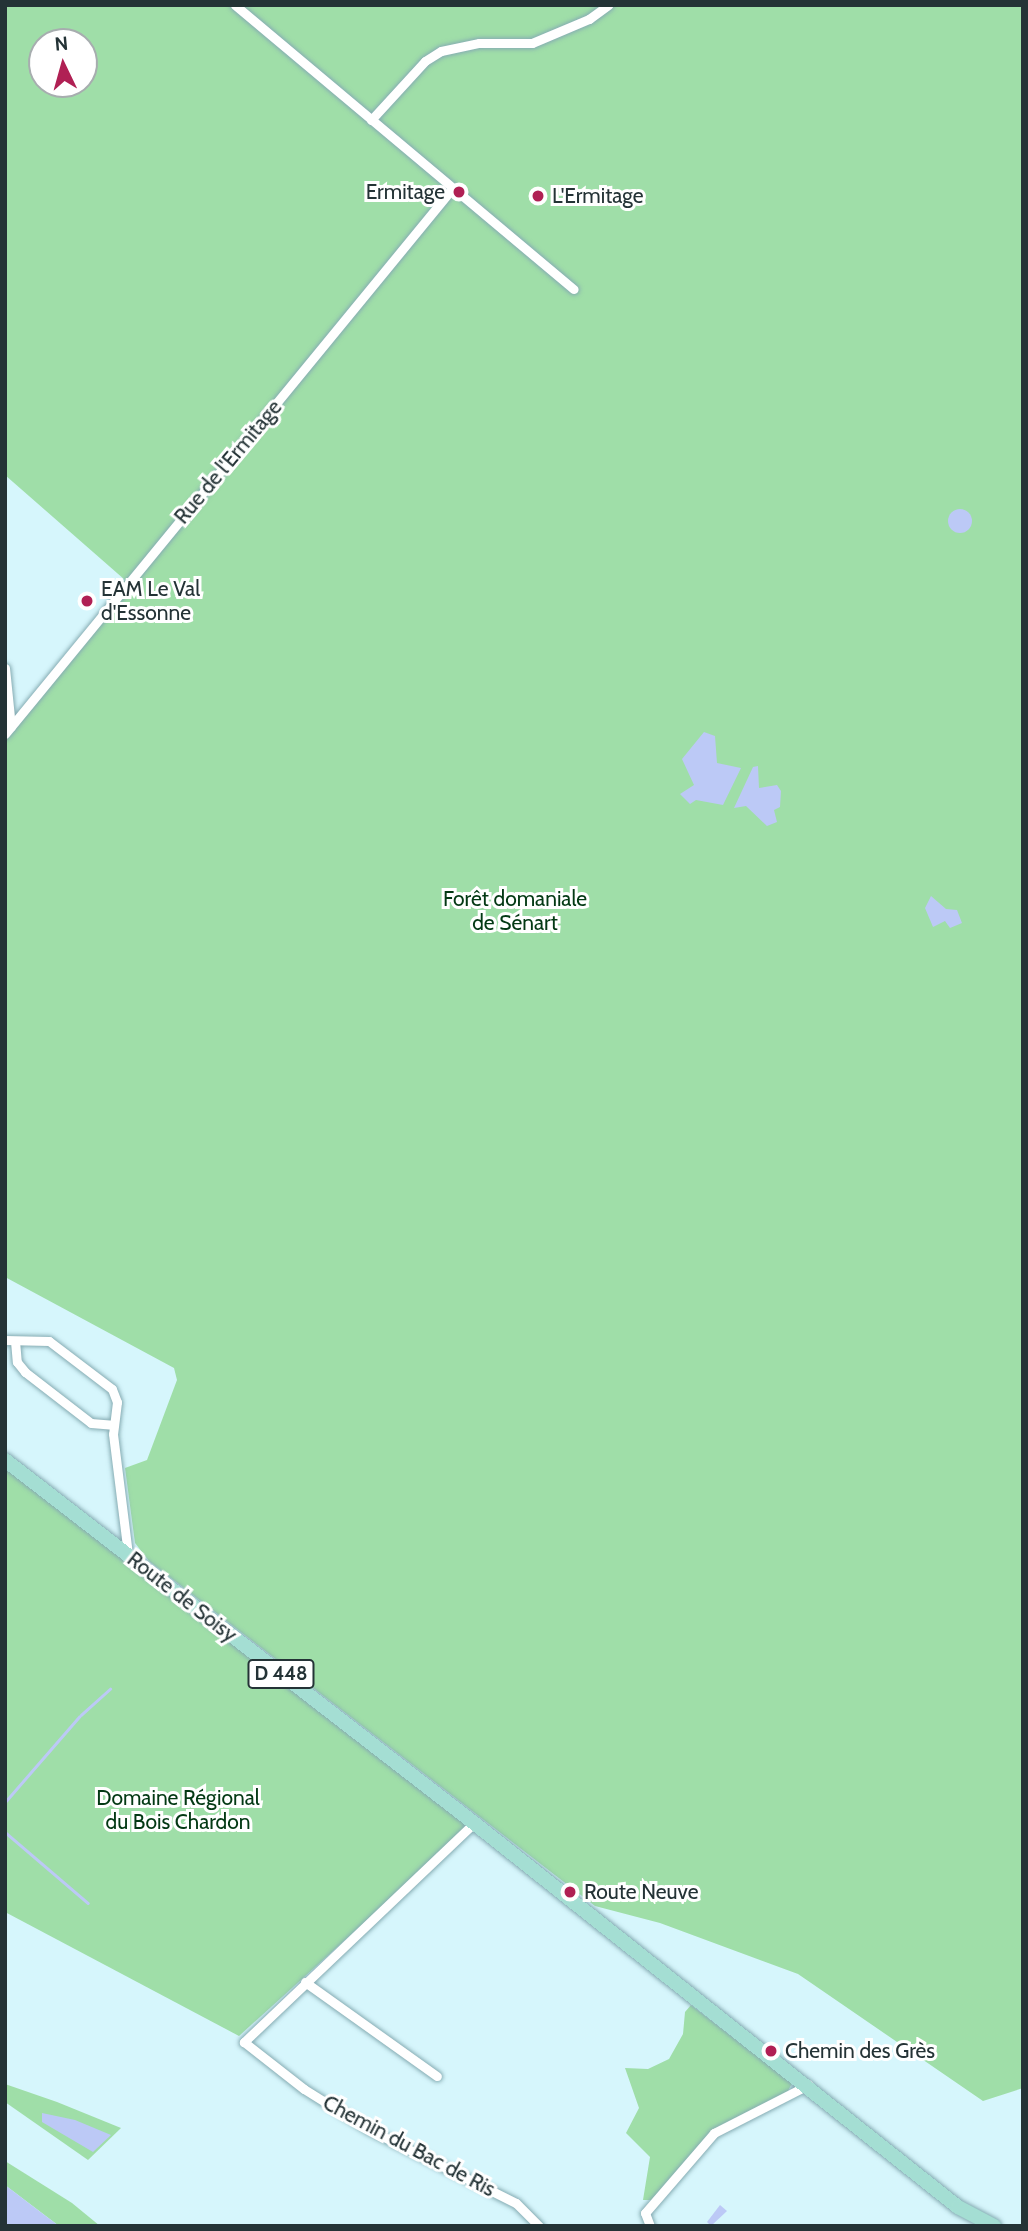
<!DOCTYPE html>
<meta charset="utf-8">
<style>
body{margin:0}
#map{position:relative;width:1028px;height:2231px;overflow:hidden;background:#d6f6fc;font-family:Cabin,sans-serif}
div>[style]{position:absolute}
.green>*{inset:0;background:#9fdea8}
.water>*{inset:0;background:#bcc9f6}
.round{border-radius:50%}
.stream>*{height:2.5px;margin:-1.25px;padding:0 1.25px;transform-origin:1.25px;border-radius:1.25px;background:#bcc9f6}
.roads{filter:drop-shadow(0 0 2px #86acb3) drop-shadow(0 0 2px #86acb3)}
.minor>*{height:9px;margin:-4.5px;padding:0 4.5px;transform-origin:4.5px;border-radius:4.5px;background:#fff}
.primary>*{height:14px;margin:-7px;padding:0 7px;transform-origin:7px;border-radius:7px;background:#a4ded3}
.dots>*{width:19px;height:19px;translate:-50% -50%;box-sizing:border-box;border:4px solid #fff;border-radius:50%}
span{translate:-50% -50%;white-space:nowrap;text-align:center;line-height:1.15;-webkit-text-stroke:6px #fff;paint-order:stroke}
.shield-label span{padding:2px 5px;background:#fff;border:2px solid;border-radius:5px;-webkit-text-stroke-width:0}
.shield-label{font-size:19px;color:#243336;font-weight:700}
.poi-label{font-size:21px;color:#243336}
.right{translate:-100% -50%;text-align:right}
.left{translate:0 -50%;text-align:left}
.street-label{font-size:21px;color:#243336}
.park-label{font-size:21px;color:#033914}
.frame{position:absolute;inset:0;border:7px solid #243336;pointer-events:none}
.north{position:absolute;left:28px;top:28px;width:70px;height:70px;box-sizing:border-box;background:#fff;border:2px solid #a7adaf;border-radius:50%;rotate:355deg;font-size:19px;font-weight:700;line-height:28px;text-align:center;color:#243336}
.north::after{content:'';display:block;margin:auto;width:24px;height:32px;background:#b02054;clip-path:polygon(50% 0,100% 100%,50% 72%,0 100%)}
</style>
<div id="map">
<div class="green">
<i style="clip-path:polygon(evenodd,5px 5px,1023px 5px,1023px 2088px,983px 2101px,798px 1974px,660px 1923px,595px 1906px,149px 1561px,135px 1543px,125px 1468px,147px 1460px,177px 1380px,174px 1368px,5px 1277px,5px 738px,125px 580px,5px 475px,5px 5px,42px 42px,84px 42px,84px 84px,42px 84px,42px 42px)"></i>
<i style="clip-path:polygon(5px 1460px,474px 1823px,239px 2036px,5px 1912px)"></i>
<i style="clip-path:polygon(691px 2005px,792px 2083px,786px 2095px,712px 2131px,654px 2200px,643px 2200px,650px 2157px,626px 2133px,639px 2108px,625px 2068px,648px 2069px,669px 2059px,683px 2034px,685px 2012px)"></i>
<i style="clip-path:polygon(5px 2084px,57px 2102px,121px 2128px,88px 2160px,5px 2102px)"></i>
<i style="clip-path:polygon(5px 2161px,72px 2203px,100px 2226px,59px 2226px,5px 2185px)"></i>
</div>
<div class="water">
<i class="round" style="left:948px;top:509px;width:24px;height:24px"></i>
<i style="clip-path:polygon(704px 732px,715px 736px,717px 763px,741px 768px,723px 805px,696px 800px,690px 804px,680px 794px,694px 785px,682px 759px)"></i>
<i style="clip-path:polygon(758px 766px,759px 788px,777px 785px,781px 791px,780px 807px,774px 810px,777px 822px,767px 826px,746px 806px,734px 808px,753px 767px)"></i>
<i style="clip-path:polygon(931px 896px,946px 909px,957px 910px,962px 923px,950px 928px,945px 921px,933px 927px,925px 908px)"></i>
<i style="clip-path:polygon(42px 2113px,75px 2120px,111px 2135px,93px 2152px,42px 2122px)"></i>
<i style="clip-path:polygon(5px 2185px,43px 2214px,59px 2226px,5px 2226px)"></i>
<i style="clip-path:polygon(720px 2205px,727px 2211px,711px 2226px,707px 2222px)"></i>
</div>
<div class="stream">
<i style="left:81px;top:1715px;width:39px;rotate:-42deg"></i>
<i style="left:5px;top:1802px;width:113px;rotate:-49deg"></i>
<i style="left:5px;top:1832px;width:109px;rotate:40.5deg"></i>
</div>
<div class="roads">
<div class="minor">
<i style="left:235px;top:5px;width:442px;rotate:40deg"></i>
<i style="left:371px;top:120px;width:80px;rotate:-47.5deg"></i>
<i style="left:425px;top:61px;width:19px;rotate:-32deg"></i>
<i style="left:441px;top:51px;width:39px;rotate:-12deg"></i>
<i style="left:479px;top:43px;width:53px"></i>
<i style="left:532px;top:43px;width:62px;rotate:-22.8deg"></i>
<i style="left:589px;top:19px;width:24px;rotate:-36deg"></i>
<i style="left:5px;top:668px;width:59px;rotate:84.2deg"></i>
<i style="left:5px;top:734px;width:703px;rotate:-50.65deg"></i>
<i style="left:5px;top:1340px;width:44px;rotate:1.3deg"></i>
<i style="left:49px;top:1341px;width:79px;rotate:37.3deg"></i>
<i style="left:112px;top:1389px;width:14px;rotate:69deg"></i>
<i style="left:117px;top:1402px;width:32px;rotate:97deg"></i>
<i style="left:113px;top:1434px;width:122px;rotate:82.9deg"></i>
<i style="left:15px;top:1341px;width:21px;rotate:85deg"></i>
<i style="left:17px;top:1362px;width:13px;rotate:51deg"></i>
<i style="left:25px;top:1372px;width:83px;rotate:37.7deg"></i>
<i style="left:91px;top:1423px;width:21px;rotate:5deg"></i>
<i style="left:474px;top:1823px;width:318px;rotate:136.4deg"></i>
<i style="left:244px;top:2042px;width:76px;rotate:38.1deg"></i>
<i style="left:304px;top:2089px;width:75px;rotate:32deg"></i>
<i style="left:368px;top:2129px;width:165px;rotate:26.6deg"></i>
<i style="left:516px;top:2203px;width:33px;rotate:45deg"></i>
<i style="left:305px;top:1982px;width:162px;rotate:35.5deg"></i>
<i style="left:650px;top:2226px;width:14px;rotate:-111deg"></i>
<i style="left:645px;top:2213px;width:106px;rotate:-49.2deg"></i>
<i style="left:714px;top:2133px;width:106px;rotate:-27.1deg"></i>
</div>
<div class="primary">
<i style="left:5px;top:1460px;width:593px;rotate:37.74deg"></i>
<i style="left:474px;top:1823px;width:618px;rotate:38.43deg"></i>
<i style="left:958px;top:2207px;width:41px;rotate:27.8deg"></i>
</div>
</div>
<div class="dots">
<i style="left:459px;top:192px;background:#b02054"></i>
<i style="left:538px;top:196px;background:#b02054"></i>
<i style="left:87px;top:601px;background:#b02054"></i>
<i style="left:570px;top:1892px;background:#b02054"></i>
<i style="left:771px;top:2051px;background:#b02054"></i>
</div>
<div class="shield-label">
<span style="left:281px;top:1674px">D 448</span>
</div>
<div class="poi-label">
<span class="right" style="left:445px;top:192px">Ermitage</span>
<span class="left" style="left:552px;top:196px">L'Ermitage</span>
<span class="left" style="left:101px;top:601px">EAM Le Val<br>d'Essonne</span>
<span class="left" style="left:584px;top:1892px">Route Neuve</span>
<span class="left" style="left:785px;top:2051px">Chemin des Grès</span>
</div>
<div class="street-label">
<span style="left:228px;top:462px;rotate:-50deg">Rue de l'Ermitage</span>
<span style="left:182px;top:1597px;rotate:38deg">Route de Soisy</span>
<span style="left:409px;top:2146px;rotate:28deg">Chemin du Bac de Ris</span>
</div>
<div class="park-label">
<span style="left:515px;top:911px">Forêt domaniale<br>de Sénart</span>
<span style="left:178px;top:1810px">Domaine Régional<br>du Bois Chardon</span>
</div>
<div class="frame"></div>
<div class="north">N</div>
</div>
